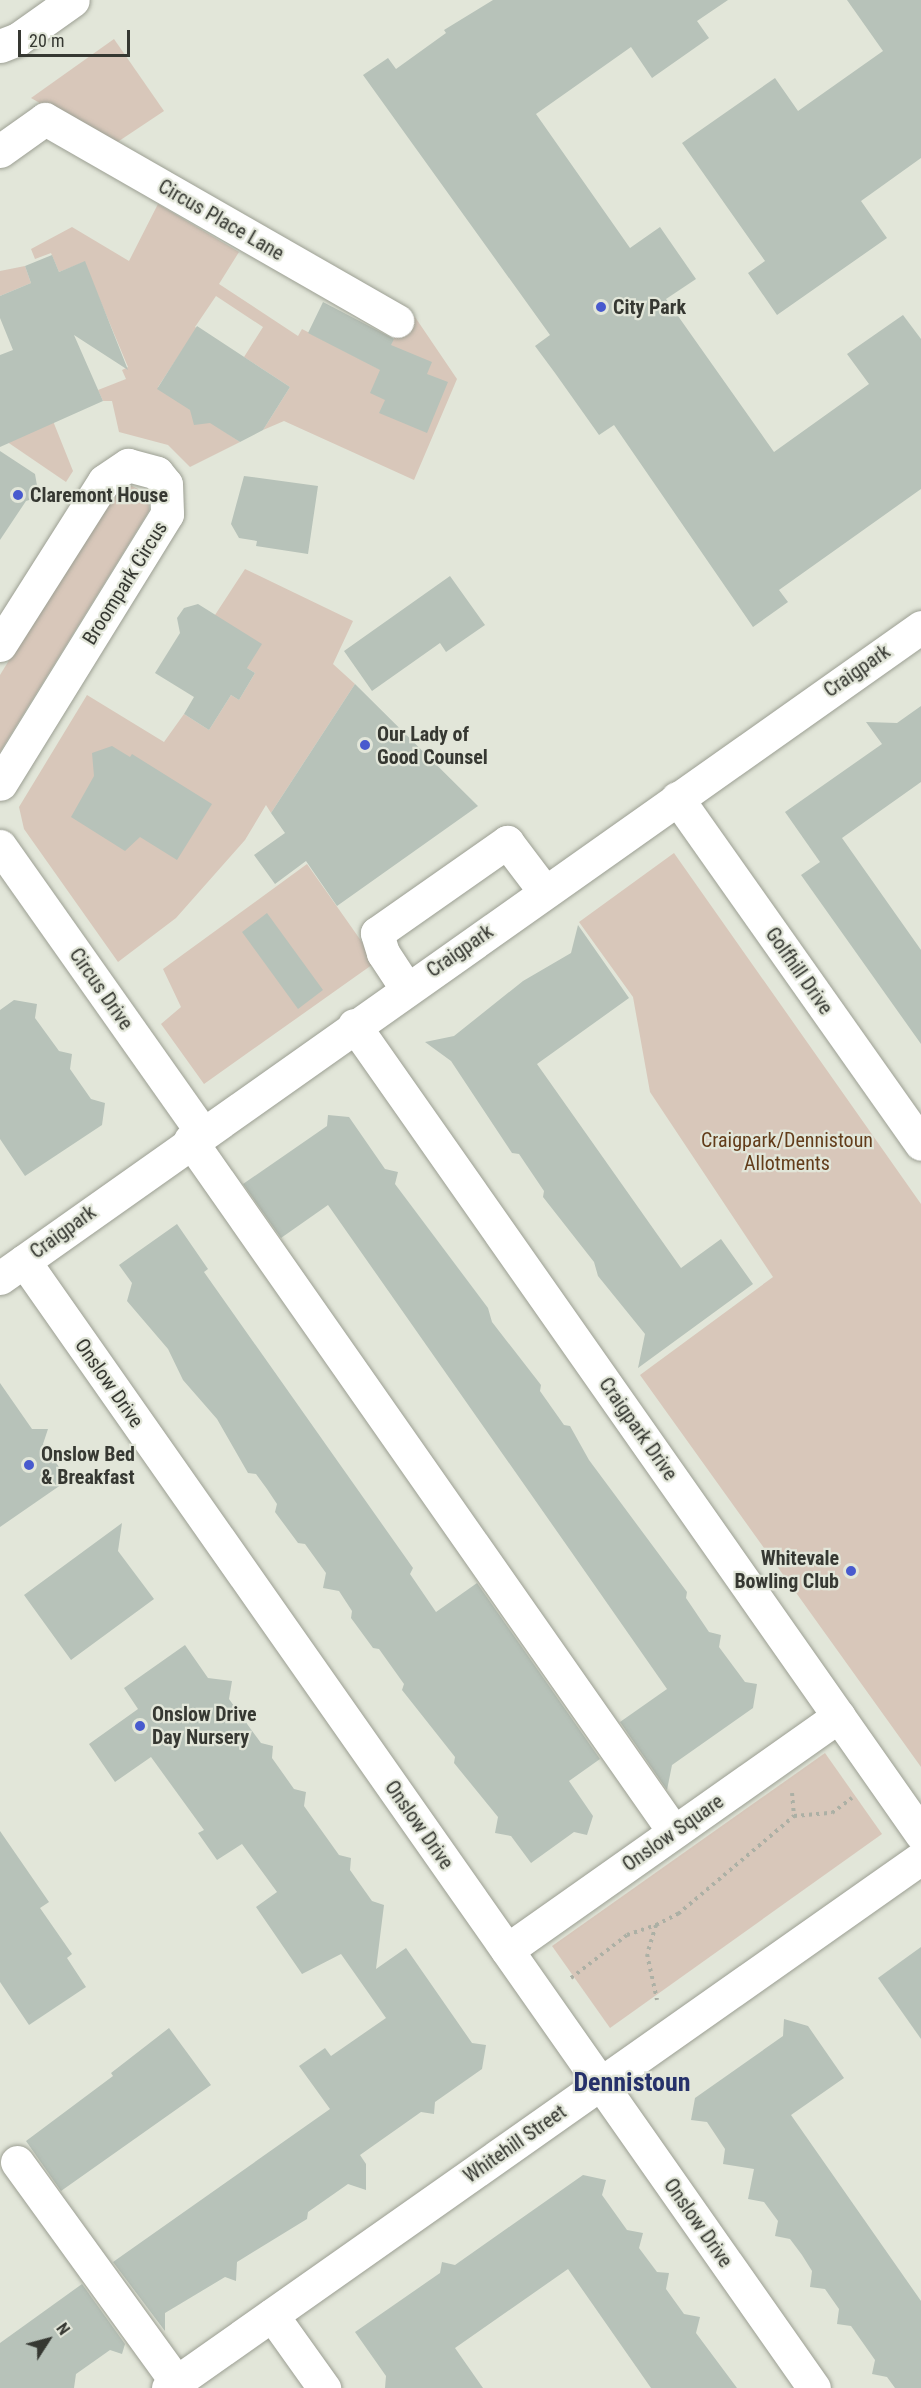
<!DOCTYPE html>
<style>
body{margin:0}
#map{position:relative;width:921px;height:2388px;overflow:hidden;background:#e2e6d9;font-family:"Roboto Condensed",sans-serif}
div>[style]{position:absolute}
.green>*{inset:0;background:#d8c7ba}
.building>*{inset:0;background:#b7c2b9}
.path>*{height:4px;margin-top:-2px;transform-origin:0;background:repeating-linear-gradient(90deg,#acb0a5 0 3px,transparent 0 7.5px)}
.roads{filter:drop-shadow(0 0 2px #9c9f93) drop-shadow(0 0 2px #9c9f93)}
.minor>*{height:33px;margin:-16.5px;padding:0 16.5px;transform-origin:16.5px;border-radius:16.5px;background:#fff}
.dots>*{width:16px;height:16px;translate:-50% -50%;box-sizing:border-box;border:3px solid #e2e6d9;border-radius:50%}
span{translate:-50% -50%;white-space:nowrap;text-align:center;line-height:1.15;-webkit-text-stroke:4.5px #e2e6d9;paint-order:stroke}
.street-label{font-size:20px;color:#363832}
.poi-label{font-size:20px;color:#363832;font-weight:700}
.left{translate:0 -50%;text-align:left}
.right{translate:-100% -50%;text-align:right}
.park-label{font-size:20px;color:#623c1a}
.district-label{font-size:26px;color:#26316a;font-weight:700}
.north{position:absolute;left:18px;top:2310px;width:60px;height:60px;-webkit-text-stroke:4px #e2e6d9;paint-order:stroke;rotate:54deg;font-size:16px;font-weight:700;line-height:24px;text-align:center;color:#363832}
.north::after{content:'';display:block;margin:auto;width:21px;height:27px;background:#363832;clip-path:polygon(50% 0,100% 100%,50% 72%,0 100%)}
.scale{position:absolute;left:18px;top:30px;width:112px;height:27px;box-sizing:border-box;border:3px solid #363832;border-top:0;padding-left:8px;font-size:18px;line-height:21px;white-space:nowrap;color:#363832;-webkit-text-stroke:4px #e2e6d9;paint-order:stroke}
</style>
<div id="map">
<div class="green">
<i style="clip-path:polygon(114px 39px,164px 111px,113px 145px,31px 98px)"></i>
<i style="clip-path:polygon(158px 204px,239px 252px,219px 284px,298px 336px,302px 329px,379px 369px,406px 313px,415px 317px,457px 379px,414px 480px,284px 421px,263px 430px,290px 387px,244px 357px,263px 327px,216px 296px,195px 327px,204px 333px,185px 346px,158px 387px,240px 442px,190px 467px,168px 445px,119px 432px,112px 401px,103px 401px,98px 390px,126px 379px,122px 370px,128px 367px,84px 262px,59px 272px,51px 253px,35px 259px,31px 249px,72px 227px,129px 261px)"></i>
<i style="clip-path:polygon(25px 266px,31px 283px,0 296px,0 271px)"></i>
<i style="clip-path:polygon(0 399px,53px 421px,73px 471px,66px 482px,0 437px)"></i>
<i style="clip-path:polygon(126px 483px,148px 494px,149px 511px,0 752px,0 675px,110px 495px)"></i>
<i style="clip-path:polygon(245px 569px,353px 621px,333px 664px,355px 684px,271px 813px,266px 805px,245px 840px,176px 918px,118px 962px,24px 829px,19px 807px,87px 695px,164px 742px,184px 714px,209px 730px,231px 695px,239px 700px,255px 673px,247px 668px,215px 615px)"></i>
<i style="clip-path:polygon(674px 853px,921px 1204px,921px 1767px,640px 1375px,773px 1277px,650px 1092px,633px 997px,579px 922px)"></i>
<i style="clip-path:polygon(307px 864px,376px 962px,204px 1084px,161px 1024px,181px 1007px,163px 969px)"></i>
<i style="clip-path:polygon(825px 1753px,882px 1834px,610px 2028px,552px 1946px)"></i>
</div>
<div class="building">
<i style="clip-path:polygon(493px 0,728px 0,697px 21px,709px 38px,652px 78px,631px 47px,536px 114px,630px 248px,660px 227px,696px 279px,666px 299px,774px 452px,869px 384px,847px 354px,903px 315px,921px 339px,921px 489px,779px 590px,788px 602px,753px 627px,614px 425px,599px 435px,555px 373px,535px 346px,550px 335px,363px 75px,388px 58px,396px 69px,446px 33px,444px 30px)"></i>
<i style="clip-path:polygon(847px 0,921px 0,921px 158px,861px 201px,887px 238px,777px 315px,748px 273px,765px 261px,682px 143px,775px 78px,798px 111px,883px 51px)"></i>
<i style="clip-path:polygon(52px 255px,59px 272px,85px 261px,128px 370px,74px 335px,103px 401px,0 447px,0 355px,13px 350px,0 318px,0 296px,31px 283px,25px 266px)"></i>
<i style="clip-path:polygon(323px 302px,394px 339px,391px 345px,432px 362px,427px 374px,448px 382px,427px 433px,379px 413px,385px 400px,370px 393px,380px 370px,308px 333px)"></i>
<i style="clip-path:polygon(197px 326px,290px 387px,263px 430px,240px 442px,210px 423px,194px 425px,190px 410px,157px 389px)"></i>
<i style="clip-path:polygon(0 451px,35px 474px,39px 497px,26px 501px,0 540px)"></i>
<i style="clip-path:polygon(244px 476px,318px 486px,308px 554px,256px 546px,257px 541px,239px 538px,231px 524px)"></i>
<i style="clip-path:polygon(450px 576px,485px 625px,446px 652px,440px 643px,372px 691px,344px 651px)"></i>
<i style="clip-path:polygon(198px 604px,262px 644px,247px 668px,255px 673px,239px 700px,231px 695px,209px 730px,184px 714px,194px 697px,155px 673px,180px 633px,177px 618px,184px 608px)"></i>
<i style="clip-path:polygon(355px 684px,478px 806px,337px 906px,306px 861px,275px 884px,254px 855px,285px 833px,271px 813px)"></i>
<i style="clip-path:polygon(921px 706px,921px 782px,842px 838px,921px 950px,921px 1044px,801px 875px,820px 862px,785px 812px,882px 744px,866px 722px,897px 723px)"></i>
<i style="clip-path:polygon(112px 746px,130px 757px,132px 754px,212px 804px,177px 860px,140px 837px,125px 851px,71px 817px,94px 776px,92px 753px)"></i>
<i style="clip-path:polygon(267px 913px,323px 990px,298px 1009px,242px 932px)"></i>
<i style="clip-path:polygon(578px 925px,629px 998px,537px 1064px,681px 1268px,721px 1239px,753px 1284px,638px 1368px,645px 1334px,598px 1276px,594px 1262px,543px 1197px,544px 1191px,519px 1154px,512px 1153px,451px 1061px,425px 1042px,454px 1036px,523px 981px,571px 953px)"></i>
<i style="clip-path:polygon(14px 1000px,37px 1004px,35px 1018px,59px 1051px,72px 1054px,70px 1069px,91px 1099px,105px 1103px,102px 1125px,25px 1176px,0 1139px,0 1010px)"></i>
<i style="clip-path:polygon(328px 1115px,349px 1117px,385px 1169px,398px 1172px,395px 1184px,488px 1308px,492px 1322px,541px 1385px,540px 1391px,564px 1425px,570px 1426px,589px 1460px,687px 1592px,686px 1598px,709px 1632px,721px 1635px,719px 1647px,745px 1682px,757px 1684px,753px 1708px,672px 1765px,667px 1790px,620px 1722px,667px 1689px,570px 1550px,328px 1205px,281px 1238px,243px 1184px,327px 1126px)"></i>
<i style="clip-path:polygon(177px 1224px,208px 1269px,204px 1272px,413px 1568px,410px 1574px,436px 1612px,477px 1583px,600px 1759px,569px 1781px,593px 1816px,587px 1835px,574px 1832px,531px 1863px,511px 1836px,495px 1833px,498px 1817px,454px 1763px,455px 1757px,402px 1690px,404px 1684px,379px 1649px,373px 1648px,351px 1618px,352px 1611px,339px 1591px,323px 1588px,326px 1573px,305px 1544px,298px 1543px,275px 1512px,277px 1504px,267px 1489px,256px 1474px,248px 1473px,217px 1419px,183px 1380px,168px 1349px,127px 1301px,132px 1283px,119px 1265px)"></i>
<i style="clip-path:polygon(0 1383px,32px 1429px,48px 1429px,43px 1444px,68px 1480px,0 1527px)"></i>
<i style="clip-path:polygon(122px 1523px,118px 1551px,154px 1599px,71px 1660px,24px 1595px)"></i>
<i style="clip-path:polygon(185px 1645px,208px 1678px,232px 1681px,229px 1699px,261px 1743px,273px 1746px,272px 1758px,294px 1789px,306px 1792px,304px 1806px,339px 1855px,351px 1858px,350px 1870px,372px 1901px,384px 1905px,376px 1969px,406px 1948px,472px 2043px,486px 2045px,482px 2069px,435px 2102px,434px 2114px,421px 2112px,360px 2155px,366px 2164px,366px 2190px,348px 2184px,308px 2212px,307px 2219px,237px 2262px,236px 2281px,225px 2277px,165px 2313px,165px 2331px,113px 2262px,330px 2109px,299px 2066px,325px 2048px,331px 2056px,386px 2018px,341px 1954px,302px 1974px,256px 1907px,277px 1892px,242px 1844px,217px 1860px,198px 1833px,204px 1830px,151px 1757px,115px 1782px,89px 1744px,138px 1709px,124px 1688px)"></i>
<i style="clip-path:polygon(0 1831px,49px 1902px,40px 1908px,72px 1954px,67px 1958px,86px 1987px,29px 2025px,0 1982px)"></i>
<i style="clip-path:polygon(921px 1947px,921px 2039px,878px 1978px)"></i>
<i style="clip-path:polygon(784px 2019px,808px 2026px,844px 2078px,791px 2115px,921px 2301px,921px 2388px,895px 2388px,887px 2377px,872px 2374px,875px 2360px,851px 2326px,837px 2324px,839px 2309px,825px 2289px,810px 2287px,812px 2271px,802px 2255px,790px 2239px,775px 2236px,778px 2221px,764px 2202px,748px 2199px,754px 2169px,723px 2164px,725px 2149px,707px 2122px,691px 2120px,695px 2098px,783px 2036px)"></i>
<i style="clip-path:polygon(169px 2028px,211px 2085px,61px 2191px,26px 2141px,113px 2076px,111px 2073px)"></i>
<i style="clip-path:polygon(583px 2175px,606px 2180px,602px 2195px,627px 2230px,643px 2233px,639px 2248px,657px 2272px,669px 2273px,666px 2289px,684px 2314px,700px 2317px,696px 2333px,737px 2388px,651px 2388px,568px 2269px,455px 2348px,483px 2388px,385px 2388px,386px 2376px,355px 2332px,440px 2273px,442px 2262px,455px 2265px)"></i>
<i style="clip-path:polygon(82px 2284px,125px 2344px,122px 2354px,110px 2350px,76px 2374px,74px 2388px,0 2388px,0 2343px)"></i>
</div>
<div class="path">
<i style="left:792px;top:1793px;width:23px;rotate:85deg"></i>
<i style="left:656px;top:1925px;width:25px;rotate:-27deg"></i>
<i style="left:678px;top:1914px;width:152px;rotate:-40.2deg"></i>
<i style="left:794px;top:1816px;width:38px;rotate:-5deg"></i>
<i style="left:832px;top:1813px;width:25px;rotate:-37deg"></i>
<i style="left:571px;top:1978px;width:71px;rotate:-37.5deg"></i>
<i style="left:627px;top:1935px;width:31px;rotate:-19deg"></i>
<i style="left:656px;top:1925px;width:30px;rotate:107deg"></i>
<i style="left:647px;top:1954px;width:47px;rotate:77.7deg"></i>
</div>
<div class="roads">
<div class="minor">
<i style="left:0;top:46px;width:19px;rotate:-21deg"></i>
<i style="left:18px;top:39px;width:67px;rotate:-35.3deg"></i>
<i style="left:0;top:151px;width:55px;rotate:-35.4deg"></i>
<i style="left:45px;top:119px;width:406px;rotate:29.8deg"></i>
<i style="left:0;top:645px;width:194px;rotate:-57.6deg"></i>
<i style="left:104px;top:481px;width:29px;rotate:-34deg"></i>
<i style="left:128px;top:465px;width:30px;rotate:15deg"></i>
<i style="left:157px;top:473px;width:14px;rotate:51deg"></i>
<i style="left:166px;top:484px;width:30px;rotate:88deg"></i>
<i style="left:167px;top:514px;width:317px;rotate:121.7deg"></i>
<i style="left:677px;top:798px;width:423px;rotate:54.8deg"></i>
<i style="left:0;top:846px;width:350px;rotate:54.8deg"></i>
<i style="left:406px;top:988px;width:42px;rotate:-123.3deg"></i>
<i style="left:383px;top:953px;width:21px;rotate:-107deg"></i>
<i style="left:377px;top:933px;width:159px;rotate:-35deg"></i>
<i style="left:507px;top:842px;width:61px;rotate:52.9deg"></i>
<i style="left:354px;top:1025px;width:988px;rotate:54.97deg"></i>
<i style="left:190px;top:1140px;width:844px;rotate:55.03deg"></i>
<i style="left:24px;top:1261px;width:1376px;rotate:54.97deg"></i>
<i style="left:0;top:1278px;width:1128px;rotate:-35.25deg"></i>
<i style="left:507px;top:1950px;width:406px;rotate:-35.2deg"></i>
<i style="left:17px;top:2162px;width:271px;rotate:54.1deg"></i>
<i style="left:272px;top:2315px;width:90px;rotate:54.5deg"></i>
<i style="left:168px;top:2388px;width:921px;rotate:-35.14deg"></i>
</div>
</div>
<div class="dots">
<i style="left:601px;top:307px;background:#485ace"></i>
<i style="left:18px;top:495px;background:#485ace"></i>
<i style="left:365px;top:745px;background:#485ace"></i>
<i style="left:29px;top:1465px;background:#485ace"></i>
<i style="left:851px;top:1571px;background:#485ace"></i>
<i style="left:140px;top:1726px;background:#485ace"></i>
</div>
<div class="street-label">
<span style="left:221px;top:220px;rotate:30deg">Circus Place Lane</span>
<span style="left:125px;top:583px;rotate:-58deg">Broompark Circus</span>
<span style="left:857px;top:671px;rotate:-35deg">Craigpark</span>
<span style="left:460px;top:951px;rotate:-35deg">Craigpark</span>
<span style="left:799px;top:971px;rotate:55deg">Golfhill Drive</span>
<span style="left:101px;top:989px;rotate:55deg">Circus Drive</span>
<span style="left:63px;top:1232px;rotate:-36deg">Craigpark</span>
<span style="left:109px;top:1383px;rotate:55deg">Onslow Drive</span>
<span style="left:638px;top:1429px;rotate:55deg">Craigpark Drive</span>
<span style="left:419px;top:1825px;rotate:55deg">Onslow Drive</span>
<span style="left:673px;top:1833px;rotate:-35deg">Onslow Square</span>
<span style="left:515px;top:2144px;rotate:-35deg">Whitehill Street</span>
<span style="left:698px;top:2223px;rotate:55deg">Onslow Drive</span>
</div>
<div class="poi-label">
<span class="left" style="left:613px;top:307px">City Park</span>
<span class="left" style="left:30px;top:495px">Claremont House</span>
<span class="left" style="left:377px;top:746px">Our Lady of<br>Good Counsel</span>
<span class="left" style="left:41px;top:1466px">Onslow Bed<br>&amp; Breakfast</span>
<span class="right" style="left:839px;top:1570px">Whitevale<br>Bowling Club</span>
<span class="left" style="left:152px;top:1726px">Onslow Drive<br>Day Nursery</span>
</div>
<div class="park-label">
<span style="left:787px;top:1152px">Craigpark/Dennistoun<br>Allotments</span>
</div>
<div class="district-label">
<span style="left:632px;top:2083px">Dennistoun</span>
</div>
<div class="north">N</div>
<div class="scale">20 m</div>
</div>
